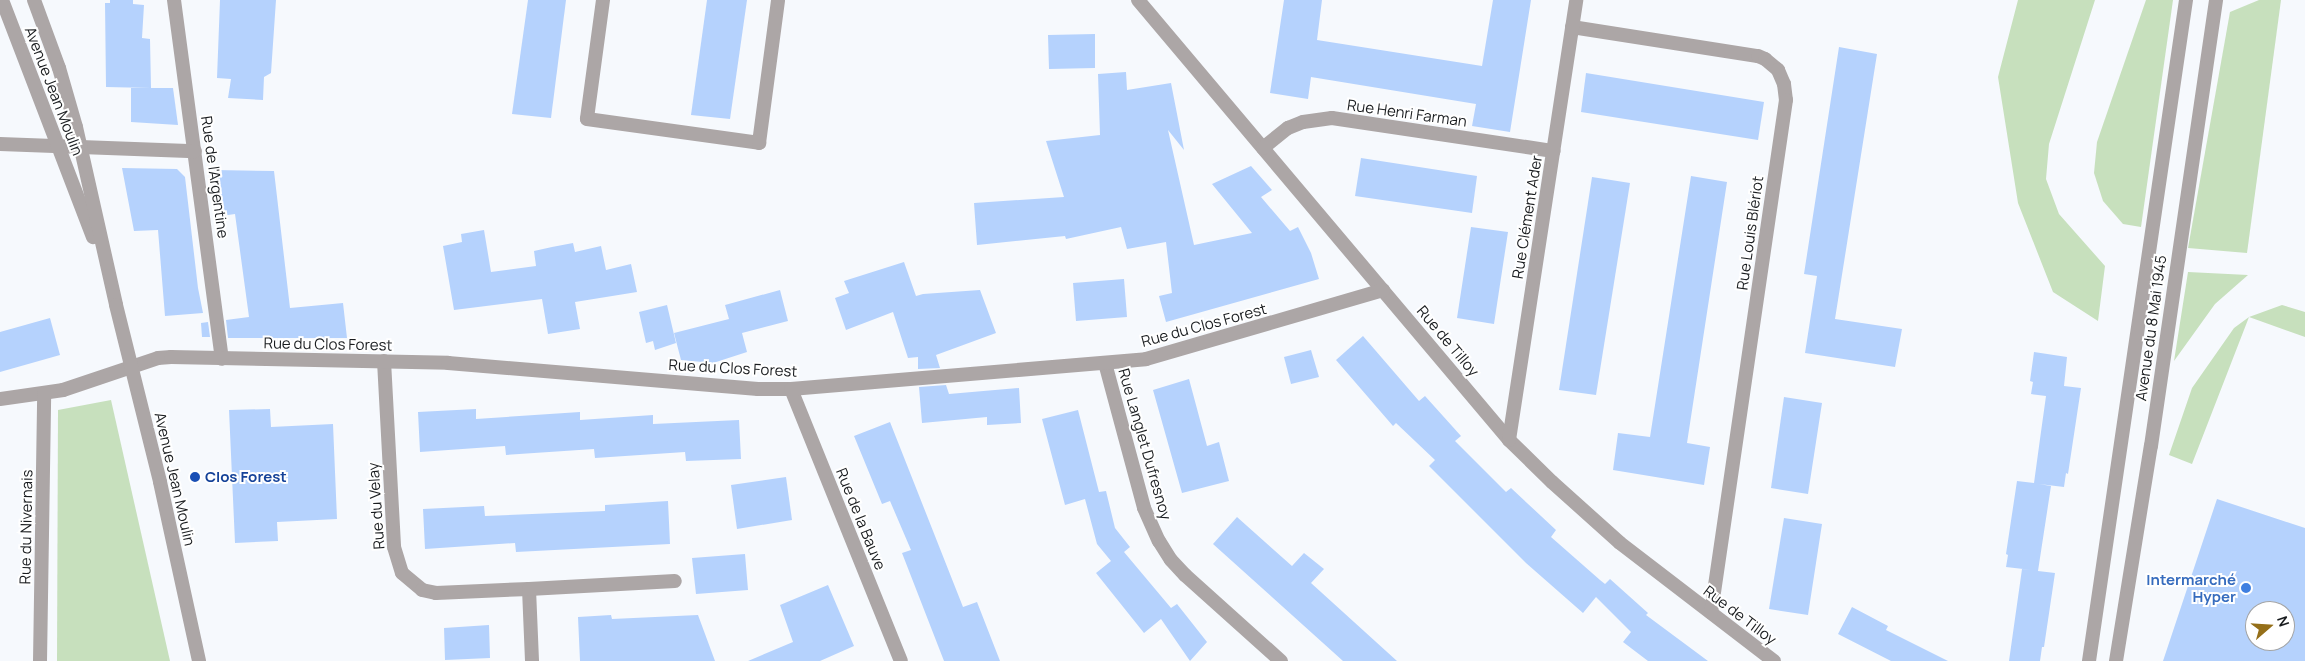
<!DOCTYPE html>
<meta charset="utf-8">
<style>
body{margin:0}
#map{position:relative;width:2305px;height:661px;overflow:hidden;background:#f6f9fd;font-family:Manrope,sans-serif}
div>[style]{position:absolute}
.green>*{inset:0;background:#c7e0bd}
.building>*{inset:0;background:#b5d2fd}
.minor>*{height:14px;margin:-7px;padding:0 7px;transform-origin:7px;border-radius:7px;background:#aca6a6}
.tertiary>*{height:14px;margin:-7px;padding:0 7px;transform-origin:7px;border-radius:7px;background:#aca6a6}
.dots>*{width:14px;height:14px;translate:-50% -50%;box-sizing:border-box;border:2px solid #fff;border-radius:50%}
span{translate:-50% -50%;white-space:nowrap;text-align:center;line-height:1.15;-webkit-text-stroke:4px #fff;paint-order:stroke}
.street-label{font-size:15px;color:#191c1f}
.transit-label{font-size:15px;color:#164399;font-weight:700}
.left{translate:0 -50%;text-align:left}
.shop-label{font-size:15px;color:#366cbe;font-weight:700}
.right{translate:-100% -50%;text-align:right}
.north{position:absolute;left:2245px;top:601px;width:50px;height:50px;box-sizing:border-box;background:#fff;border:1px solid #a3a4a5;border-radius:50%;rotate:71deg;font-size:14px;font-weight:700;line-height:20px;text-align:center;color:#191c1f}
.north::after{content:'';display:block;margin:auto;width:18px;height:22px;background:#956f19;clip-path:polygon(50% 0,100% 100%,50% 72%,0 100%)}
</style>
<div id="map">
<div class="green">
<i style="clip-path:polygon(2018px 0,2095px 0,2049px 144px,2046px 179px,2059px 214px,2105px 266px,2098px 321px,2053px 292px,2018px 203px,1998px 77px)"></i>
<i style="clip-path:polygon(2146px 0,2173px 0,2141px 227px,2123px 224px,2103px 201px,2094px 173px,2097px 142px)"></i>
<i style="clip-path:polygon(2259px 0,2281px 0,2247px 253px,2188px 248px,2230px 12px)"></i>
<i style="clip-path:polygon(2188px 272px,2248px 275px,2215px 304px,2174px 361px)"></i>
<i style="clip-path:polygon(2282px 305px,2305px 312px,2305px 337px,2249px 317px,2192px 464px,2169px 455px,2192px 388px,2234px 328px,2249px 317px)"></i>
<i style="clip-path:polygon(111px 400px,170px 661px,57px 661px,58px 410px)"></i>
</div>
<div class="building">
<i style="clip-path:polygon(110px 0,133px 0,133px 4px,144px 5px,142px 38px,150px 39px,151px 88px,106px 87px,105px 3px,110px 3px)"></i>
<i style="clip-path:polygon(220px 0,276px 0,271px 73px,264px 77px,263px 100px,228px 98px,231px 79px,217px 78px)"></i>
<i style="clip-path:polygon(528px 0,566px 0,551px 118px,512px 114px)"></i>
<i style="clip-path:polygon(707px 0,747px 0,730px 119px,691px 115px)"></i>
<i style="clip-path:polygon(1284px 0,1322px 0,1317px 40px,1482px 66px,1493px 0,1531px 0,1510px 132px,1472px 126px,1476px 104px,1311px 77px,1308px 99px,1270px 93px)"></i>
<i style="clip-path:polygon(1095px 34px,1095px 68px,1049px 69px,1048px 35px)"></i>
<i style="clip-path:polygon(1839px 47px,1877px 54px,1835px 319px,1902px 329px,1895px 367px,1805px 353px,1817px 276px,1804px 274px)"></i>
<i style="clip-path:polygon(1126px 72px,1127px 90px,1171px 83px,1184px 150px,1168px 130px,1194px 245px,1252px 233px,1212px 184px,1251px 166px,1272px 190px,1261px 197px,1290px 231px,1298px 227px,1311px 253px,1319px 279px,1166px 322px,1159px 296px,1172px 293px,1166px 242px,1127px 249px,1121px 227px,1066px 239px,1065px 236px,977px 245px,974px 203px,1064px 197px,1046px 141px,1100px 135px,1098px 74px)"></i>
<i style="clip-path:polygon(1586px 73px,1764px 102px,1758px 140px,1581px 112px)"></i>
<i style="clip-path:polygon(131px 88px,173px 88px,178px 125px,131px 122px)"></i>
<i style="clip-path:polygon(1361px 158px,1477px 176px,1472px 213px,1355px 196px)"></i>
<i style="clip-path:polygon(122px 168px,177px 169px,185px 177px,198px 288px,203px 313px,165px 316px,158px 230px,134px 231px)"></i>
<i style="clip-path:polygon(214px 170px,274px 171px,290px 308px,343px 303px,347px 338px,228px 338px,226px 320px,249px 317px,235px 214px,221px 216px)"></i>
<i style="clip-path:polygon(1691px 176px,1727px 182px,1687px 443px,1710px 447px,1704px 485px,1613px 470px,1618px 433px,1650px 437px)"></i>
<i style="clip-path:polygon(1592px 177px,1630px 183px,1596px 395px,1559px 390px)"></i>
<i style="clip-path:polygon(1471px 227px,1508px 232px,1494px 324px,1457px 318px)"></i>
<i style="clip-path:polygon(484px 230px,491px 272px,536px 266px,534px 251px,552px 247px,573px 243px,575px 252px,601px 246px,606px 270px,631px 264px,637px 292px,575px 302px,580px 329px,548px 334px,542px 299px,454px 310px,443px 246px,462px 242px,461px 234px)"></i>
<i style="clip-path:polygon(904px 262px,916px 296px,923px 294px,980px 290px,996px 333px,936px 355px,940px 368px,918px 369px,918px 357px,908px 358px,893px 312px,846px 330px,835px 298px,849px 293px,844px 281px)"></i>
<i style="clip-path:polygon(1124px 279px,1127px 317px,1076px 321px,1073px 283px)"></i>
<i style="clip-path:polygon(780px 290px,788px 321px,742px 333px,747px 352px,713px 363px,681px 360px,674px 333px,729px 319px,725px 305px)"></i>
<i style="clip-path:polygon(667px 305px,676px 343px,655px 350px,653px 341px,646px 343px,639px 312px)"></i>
<i style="clip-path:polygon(50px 318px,60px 355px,0 372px,0 332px)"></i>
<i style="clip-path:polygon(208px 322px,210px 337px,202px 337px,201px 323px)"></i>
<i style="clip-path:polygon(1363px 336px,1419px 401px,1425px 396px,1461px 436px,1455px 441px,1506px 492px,1511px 488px,1556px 530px,1551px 537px,1600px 580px,1605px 584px,1610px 579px,1648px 613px,1646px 615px,1708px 661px,1648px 661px,1623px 642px,1631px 632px,1596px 597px,1583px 613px,1526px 563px,1429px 466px,1435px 460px,1396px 423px,1393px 426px,1336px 360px)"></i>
<i style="clip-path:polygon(1311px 350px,1319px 377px,1291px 384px,1284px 357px)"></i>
<i style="clip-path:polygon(2034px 352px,2067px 357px,2064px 386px,2081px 388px,2068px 474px,2066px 473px,2064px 487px,2039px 484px,2051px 486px,2038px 571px,2055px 573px,2044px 647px,2042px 647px,2040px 661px,2009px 661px,2022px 569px,2032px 570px,2006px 567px,2008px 555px,2006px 554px,2017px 481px,2034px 483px,2040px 439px,2046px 396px,2031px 394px,2033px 382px,2030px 381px)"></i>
<i style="clip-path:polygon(1189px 379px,1207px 446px,1219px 442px,1229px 481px,1182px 493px,1153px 390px)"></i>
<i style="clip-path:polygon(946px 385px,949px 394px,1019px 388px,1021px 423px,987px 425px,987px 417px,922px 423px,919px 387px)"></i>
<i style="clip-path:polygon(1784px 397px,1822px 403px,1808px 494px,1771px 488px)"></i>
<i style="clip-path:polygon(270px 409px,271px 427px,333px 424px,337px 519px,277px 522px,278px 541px,235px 543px,229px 410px)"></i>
<i style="clip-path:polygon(476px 409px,476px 419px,580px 412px,580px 420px,653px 415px,653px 424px,739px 420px,741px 459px,686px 461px,685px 452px,595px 458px,594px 449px,506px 455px,505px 446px,420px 452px,418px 412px)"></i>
<i style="clip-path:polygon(1078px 410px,1099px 492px,1106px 491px,1115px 528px,1130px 547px,1124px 552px,1171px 608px,1177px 604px,1207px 642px,1190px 661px,1161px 619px,1144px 633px,1096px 573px,1111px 561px,1097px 544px,1085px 499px,1065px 505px,1042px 419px)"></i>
<i style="clip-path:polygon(890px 422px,963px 607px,977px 602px,1000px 661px,944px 661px,902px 553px,911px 550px,890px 501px,882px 504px,854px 436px)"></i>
<i style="clip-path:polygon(786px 477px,792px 520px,737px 529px,731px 485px)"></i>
<i style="clip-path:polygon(evenodd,2217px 499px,2305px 528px,2305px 661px,2163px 661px,2217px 499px,2255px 611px,2285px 611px,2285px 641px,2255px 641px,2255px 611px)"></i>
<i style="clip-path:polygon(668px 501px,670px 544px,516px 552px,515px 543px,425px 549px,423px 509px,484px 506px,485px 516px,605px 511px,605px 505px)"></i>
<i style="clip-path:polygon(1237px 517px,1292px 566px,1304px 553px,1324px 569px,1311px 583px,1397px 661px,1343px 661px,1213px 544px)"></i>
<i style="clip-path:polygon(1784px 518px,1822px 524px,1808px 615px,1769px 609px)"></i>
<i style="clip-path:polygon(745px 554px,748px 590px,696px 594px,692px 558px)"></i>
<i style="clip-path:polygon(828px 585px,854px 646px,820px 661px,748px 661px,793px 642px,780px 605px)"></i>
<i style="clip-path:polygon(1852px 607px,1888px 626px,1886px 630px,1948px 661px,1891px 661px,1838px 634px)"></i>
<i style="clip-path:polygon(611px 615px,612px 619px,698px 615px,715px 661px,580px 661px,578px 617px)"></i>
<i style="clip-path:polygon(489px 625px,490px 658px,445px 660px,444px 628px)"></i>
</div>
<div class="minor">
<i style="left:174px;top:0;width:362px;rotate:82.4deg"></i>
<i style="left:603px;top:0;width:120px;rotate:97.7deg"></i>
<i style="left:587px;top:119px;width:174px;rotate:7.9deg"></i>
<i style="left:759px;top:143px;width:144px;rotate:-82.4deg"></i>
<i style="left:1138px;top:0;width:576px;rotate:49.86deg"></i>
<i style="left:1509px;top:440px;width:60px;rotate:44.3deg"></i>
<i style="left:1552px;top:482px;width:91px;rotate:41.9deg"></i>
<i style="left:1620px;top:543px;width:194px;rotate:37.5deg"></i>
<i style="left:1572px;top:27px;width:188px;rotate:8.9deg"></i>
<i style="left:1758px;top:56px;width:8px;rotate:23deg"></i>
<i style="left:1765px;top:59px;width:17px;rotate:40deg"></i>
<i style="left:1778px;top:70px;width:15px;rotate:67deg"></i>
<i style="left:1784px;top:84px;width:16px;rotate:83deg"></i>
<i style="left:1786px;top:100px;width:518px;rotate:98.32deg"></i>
<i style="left:0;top:144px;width:195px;rotate:2.1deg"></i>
<i style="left:1263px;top:148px;width:32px;rotate:-39deg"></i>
<i style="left:1288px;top:128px;width:16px;rotate:-22deg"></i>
<i style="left:1303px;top:122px;width:29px;rotate:-8deg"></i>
<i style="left:1332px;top:118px;width:224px;rotate:8.5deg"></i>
<i style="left:384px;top:361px;width:186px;rotate:86.9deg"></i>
<i style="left:394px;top:547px;width:27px;rotate:73deg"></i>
<i style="left:402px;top:573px;width:26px;rotate:40deg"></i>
<i style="left:422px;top:590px;width:14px;rotate:12deg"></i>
<i style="left:436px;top:593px;width:93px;rotate:-2.5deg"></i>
<i style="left:529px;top:589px;width:72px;rotate:87.6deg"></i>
<i style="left:1105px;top:363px;width:150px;rotate:74.9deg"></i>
<i style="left:1144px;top:508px;width:36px;rotate:66deg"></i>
<i style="left:1159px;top:541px;width:22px;rotate:58deg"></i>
<i style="left:1171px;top:560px;width:21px;rotate:47deg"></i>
<i style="left:1185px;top:575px;width:129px;rotate:41.9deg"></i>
<i style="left:791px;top:389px;width:293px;rotate:68deg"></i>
<i style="left:0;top:399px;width:64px;rotate:-8.1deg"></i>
<i style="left:63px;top:390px;width:100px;rotate:-18.6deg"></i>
<i style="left:158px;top:358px;width:13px;rotate:-4deg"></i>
<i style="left:171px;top:357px;width:277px;rotate:1.2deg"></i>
<i style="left:448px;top:363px;width:311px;rotate:4.8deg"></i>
<i style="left:758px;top:389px;width:33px"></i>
<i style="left:791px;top:389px;width:356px;rotate:-4.8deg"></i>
<i style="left:1146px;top:359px;width:247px;rotate:-16.2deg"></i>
<i style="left:1509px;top:440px;width:445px;rotate:-81.3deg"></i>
<i style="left:529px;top:589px;width:146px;rotate:-3.1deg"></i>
<i style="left:40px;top:661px;width:267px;rotate:-89.1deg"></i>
<i style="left:2089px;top:661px;width:668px;rotate:-81.65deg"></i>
<i style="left:2116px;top:661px;width:218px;rotate:-80.8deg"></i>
<i style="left:2151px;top:446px;width:451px;rotate:-81.7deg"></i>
</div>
<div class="tertiary">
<i style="left:2px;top:0;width:254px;rotate:69deg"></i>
<i style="left:34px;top:0;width:72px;rotate:69.8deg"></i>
<i style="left:59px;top:68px;width:61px;rotate:73.9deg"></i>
<i style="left:76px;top:127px;width:182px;rotate:77.3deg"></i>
<i style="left:116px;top:305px;width:182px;rotate:76deg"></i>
<i style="left:160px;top:482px;width:183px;rotate:77.7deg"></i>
</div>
<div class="dots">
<i style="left:195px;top:477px;background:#1a4fb4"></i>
<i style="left:2246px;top:588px;background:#3f7fe0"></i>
</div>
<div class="street-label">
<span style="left:54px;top:91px;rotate:69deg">Avenue Jean Moulin</span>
<span style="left:1407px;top:113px;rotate:8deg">Rue Henri Farman</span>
<span style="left:215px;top:177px;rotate:82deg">Rue de l'Argentine</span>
<span style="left:1527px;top:217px;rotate:-81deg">Rue Clément Ader</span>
<span style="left:1750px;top:233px;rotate:-82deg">Rue Louis Blériot</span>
<span style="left:1204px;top:325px;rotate:-15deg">Rue du Clos Forest</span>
<span style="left:2151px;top:328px;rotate:-82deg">Avenue du 8 Mai 1945</span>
<span style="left:1448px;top:341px;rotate:50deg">Rue de Tilloy</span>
<span style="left:328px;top:344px;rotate:1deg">Rue du Clos Forest</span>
<span style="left:733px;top:368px;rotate:3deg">Rue du Clos Forest</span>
<span style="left:1145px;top:444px;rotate:74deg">Rue Langlet Dufresnoy</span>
<span style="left:175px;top:479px;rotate:77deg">Avenue Jean Moulin</span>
<span style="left:376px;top:506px;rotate:-94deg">Rue du Velay</span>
<span style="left:861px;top:519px;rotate:68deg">Rue de la Bauve</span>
<span style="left:26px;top:527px;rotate:-89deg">Rue du Nivernais</span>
<span style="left:1740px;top:615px;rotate:37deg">Rue de Tilloy</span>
</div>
<div class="transit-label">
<span class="left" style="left:205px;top:477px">Clos Forest</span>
</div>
<div class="shop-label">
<span class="right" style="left:2236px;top:588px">Intermarché<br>Hyper</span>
</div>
<div class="north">N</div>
</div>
